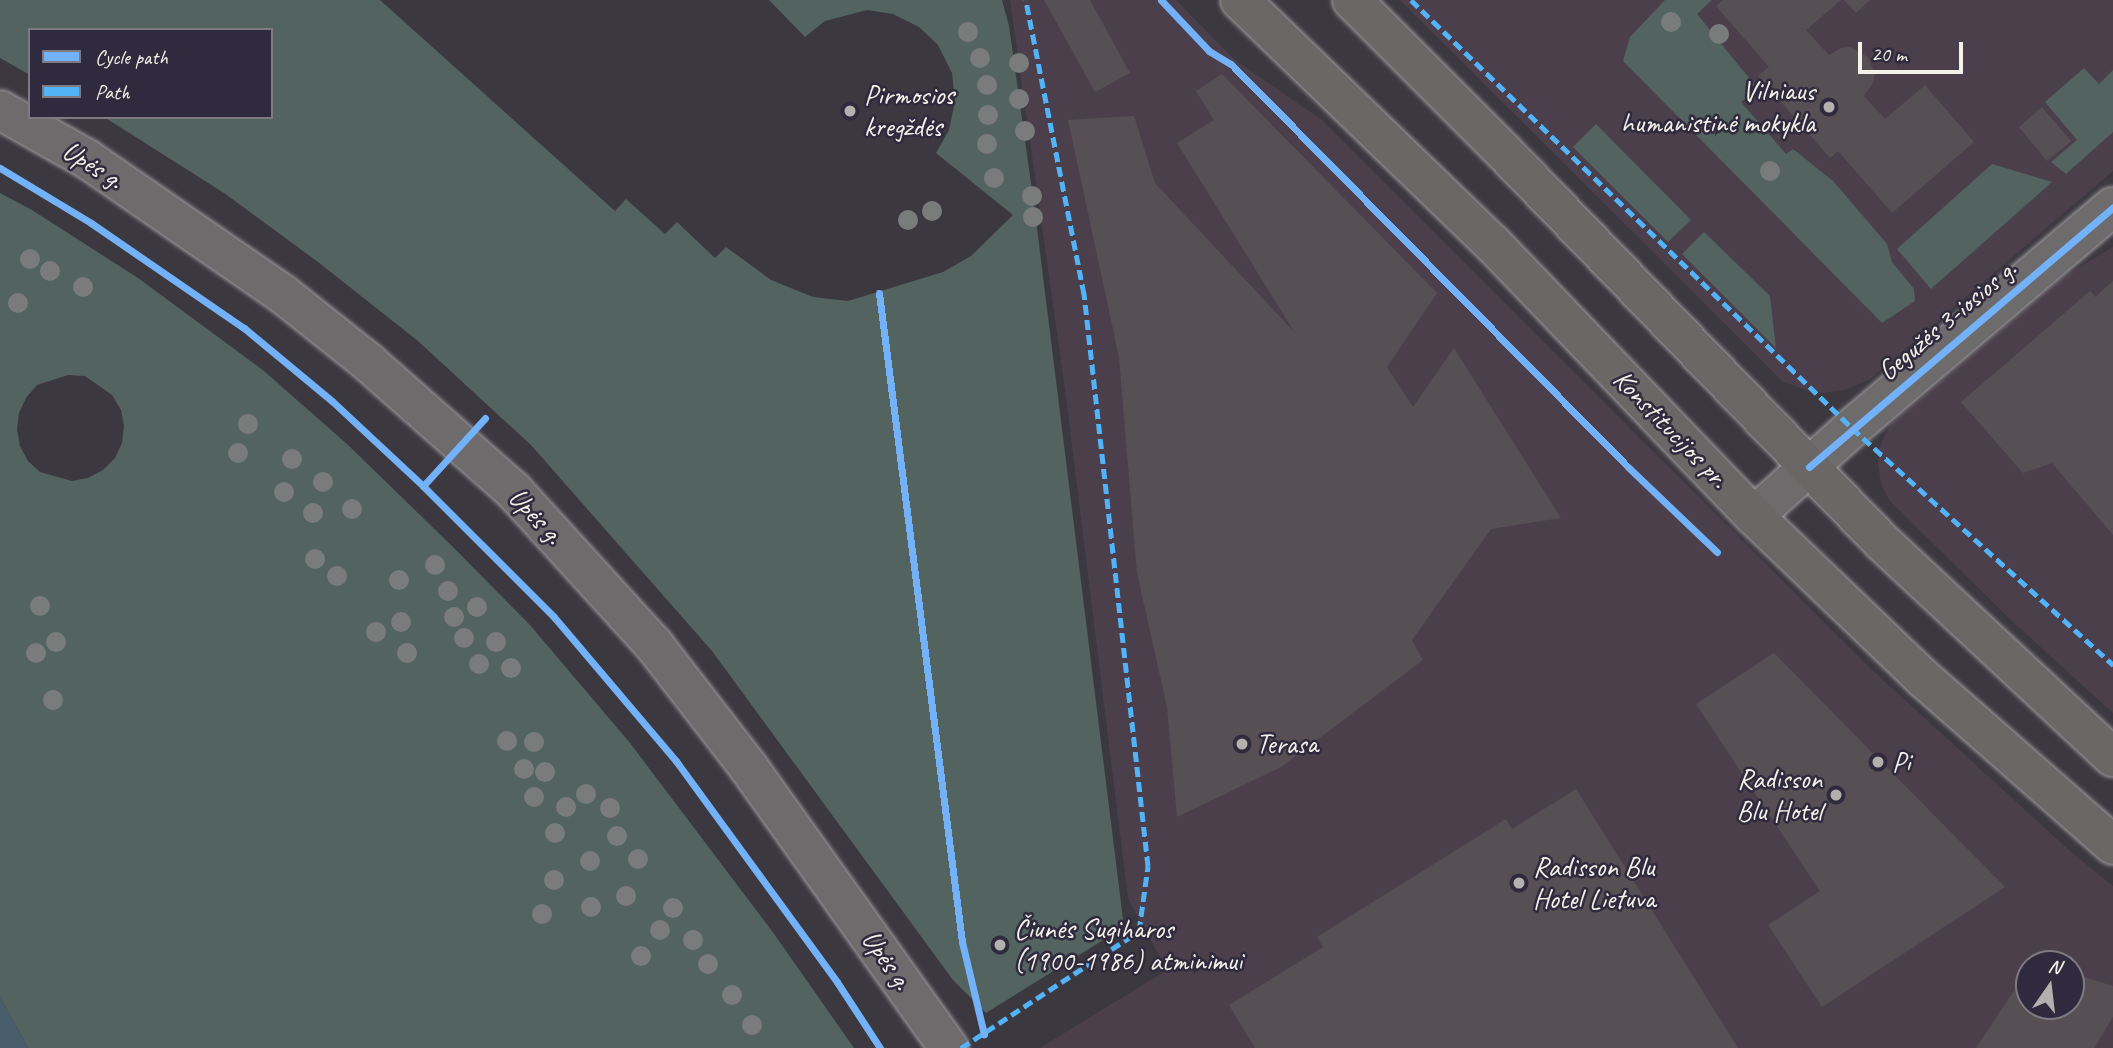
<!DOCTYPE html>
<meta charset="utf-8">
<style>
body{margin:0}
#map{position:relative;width:2113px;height:1048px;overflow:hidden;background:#3c3840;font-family:Caveat,sans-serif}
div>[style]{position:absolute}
.built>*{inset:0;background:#4b3f4b}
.green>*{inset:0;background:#526360}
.water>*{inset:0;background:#485e6c}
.building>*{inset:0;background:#565055}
.roads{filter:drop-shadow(0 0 2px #9f9d9f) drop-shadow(0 0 2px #9f9d9f)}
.minor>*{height:38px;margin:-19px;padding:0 19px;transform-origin:19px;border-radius:19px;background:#6e6b6d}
.tertiary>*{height:38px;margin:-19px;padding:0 19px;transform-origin:19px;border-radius:19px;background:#6e6b6d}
.primary>*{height:38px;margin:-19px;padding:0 19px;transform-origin:19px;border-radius:19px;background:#6a6766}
.quiet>*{height:5px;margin-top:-2.5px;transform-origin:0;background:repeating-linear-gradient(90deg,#52b3f8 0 10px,transparent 0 15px)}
.cycleway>*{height:7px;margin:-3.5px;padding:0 3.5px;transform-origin:3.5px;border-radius:3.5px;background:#73b2f8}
.trees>*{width:20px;height:20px;margin:-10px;border-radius:50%;background:#7a7c7c}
.dots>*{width:19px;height:19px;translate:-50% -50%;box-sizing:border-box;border:4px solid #2f2a3d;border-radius:50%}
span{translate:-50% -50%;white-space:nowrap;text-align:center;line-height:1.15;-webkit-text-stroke:5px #2f2a3d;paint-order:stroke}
.poi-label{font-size:28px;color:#f4f1e8}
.right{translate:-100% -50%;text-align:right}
.left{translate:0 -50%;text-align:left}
.street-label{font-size:28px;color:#f4f1e8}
.legend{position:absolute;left:28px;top:28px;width:245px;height:91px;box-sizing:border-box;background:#2f2a3d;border:2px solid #7e7a81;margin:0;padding:9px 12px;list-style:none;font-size:21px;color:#f4f1e8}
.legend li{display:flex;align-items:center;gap:14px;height:35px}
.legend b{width:35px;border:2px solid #7e7a81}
.north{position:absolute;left:2015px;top:950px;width:70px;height:70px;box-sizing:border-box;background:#2f2a3d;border:2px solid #7e7a81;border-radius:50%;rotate:14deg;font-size:19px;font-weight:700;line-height:28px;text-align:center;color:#f4f1e8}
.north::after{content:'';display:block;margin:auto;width:24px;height:32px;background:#b4b0ad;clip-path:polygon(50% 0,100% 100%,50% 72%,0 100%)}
.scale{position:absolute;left:1858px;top:42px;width:105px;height:32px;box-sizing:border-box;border:4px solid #f4f1e8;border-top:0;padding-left:9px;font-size:21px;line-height:24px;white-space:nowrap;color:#f4f1e8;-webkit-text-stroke:5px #2f2a3d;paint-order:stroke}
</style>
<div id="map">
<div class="built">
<i style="clip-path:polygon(evenodd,1010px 0,1176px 0,1235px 60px,1322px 120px,1870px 668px,2071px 852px,2113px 886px,2113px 1048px,1040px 1048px,1167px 970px,1128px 898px,1065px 389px,1010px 0,2029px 964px,2071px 964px,2071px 1006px,2029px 1006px,2029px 964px)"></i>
<i style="clip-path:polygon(1400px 0,2113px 0,2113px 171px,1870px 379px,1848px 389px,1825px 393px,1803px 389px,1782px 381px)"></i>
<i style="clip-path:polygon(2113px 247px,2113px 713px,2011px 620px,1890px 501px,1881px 484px,1878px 463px,1881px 443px,1891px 424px,2063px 277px)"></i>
</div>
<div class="green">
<i style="clip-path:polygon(0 0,380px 0,615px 211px,626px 199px,665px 234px,677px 222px,715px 258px,726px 247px,771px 280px,813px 297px,848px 301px,943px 272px,971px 256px,1013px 215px,936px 153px,949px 130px,955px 101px,952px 73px,938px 45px,919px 27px,893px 14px,867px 10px,825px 21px,805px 37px,769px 0,1002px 0,1009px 26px,1035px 212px,1124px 927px,986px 1013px,953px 980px,712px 651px,531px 445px,418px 341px,318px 262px,224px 193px,104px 117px,271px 117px,271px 30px,30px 30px,30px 75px,0 58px)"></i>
<i style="clip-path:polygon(1665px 0,1712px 0,1697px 14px,1758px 89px,1741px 102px,1786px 154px,1793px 149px,1833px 181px,1887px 244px,1892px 262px,1914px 289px,1915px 301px,1882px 323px,1623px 61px,1630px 37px)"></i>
<i style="clip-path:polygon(2084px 68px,2099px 84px,2113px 70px,2113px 132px,2066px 174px,2051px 162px,2077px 140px,2045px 102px)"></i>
<i style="clip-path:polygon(1596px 124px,1691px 220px,1668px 242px,1573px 147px)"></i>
<i style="clip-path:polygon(1992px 164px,2052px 182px,1931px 289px,1897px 249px)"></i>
<i style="clip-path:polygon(evenodd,0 193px,32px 210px,138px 278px,264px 371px,347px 444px,453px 547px,530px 625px,630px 743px,772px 931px,854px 1048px,28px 1048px,0 997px,0 193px,68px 375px,85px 376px,112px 395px,121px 410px,124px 426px,122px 443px,115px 458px,103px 470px,88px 478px,72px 481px,40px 472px,28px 461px,20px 446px,17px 429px,19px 413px,26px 398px,37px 385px,68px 375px)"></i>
<i style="clip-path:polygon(1704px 232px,1770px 296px,1776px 348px,1682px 254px)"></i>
</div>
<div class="water">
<i style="clip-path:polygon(0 997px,28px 1048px,0 1048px)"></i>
</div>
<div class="building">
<i style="clip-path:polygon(1044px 0,1090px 0,1130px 73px,1095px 92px)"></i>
<i style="clip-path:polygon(1723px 0,1841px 0,1806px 30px,1829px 55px,1841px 48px,1850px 47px,1868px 57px,1875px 74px,1873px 83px,1864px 96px,1885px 119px,1925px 85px,1974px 142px,1892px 213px,1838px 151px,1830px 158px,1758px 76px,1769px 67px,1716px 6px)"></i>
<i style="clip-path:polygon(1844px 0,1870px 0,1856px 13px)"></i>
<i style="clip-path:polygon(1222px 74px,1437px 293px,1387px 367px,1413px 407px,1454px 348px,1561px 518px,1491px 529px,1412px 640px,1423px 660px,1281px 767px,1177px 817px,1167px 707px,1137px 573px,1119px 357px,1068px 120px,1134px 116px,1155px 183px,1295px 333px,1177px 143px,1214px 120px,1196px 91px)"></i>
<i style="clip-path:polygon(2042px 107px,2071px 141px,2047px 161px,2019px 127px)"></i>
<i style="clip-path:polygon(2113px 281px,2113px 535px,2052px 463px,2023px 473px,1961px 402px,2090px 291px,2095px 297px)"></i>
<i style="clip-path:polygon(1774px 653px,2005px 887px,1822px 1007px,1768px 925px,1820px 891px,1696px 704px)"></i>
<i style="clip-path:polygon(1576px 789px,1738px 1048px,1255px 1048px,1229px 1005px,1323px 947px,1317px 937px,1506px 819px,1512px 829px)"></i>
<i style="clip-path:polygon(2029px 968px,2029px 1006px,2071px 1006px,2071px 973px,2113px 986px,2113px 1017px,2094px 1048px,1976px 1048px)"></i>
</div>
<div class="roads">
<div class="minor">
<i style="left:1754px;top:516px;width:132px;rotate:-41.9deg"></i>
<i style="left:1852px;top:428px;width:342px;rotate:-40.3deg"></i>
</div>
<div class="tertiary">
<i style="left:0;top:110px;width:100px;rotate:29.4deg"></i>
<i style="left:87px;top:159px;width:239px;rotate:34.6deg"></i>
<i style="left:284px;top:295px;width:106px;rotate:38.5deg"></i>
<i style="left:367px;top:361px;width:195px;rotate:41.5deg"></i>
<i style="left:513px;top:490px;width:210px;rotate:47.7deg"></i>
<i style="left:654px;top:645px;width:155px;rotate:52.3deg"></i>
<i style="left:749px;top:768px;width:344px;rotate:54.5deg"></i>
</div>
<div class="primary">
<i style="left:1240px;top:0;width:351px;rotate:44deg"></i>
<i style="left:1493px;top:244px;width:377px;rotate:46.2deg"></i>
<i style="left:1754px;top:516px;width:234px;rotate:43.8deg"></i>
<i style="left:1923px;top:678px;width:253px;rotate:41.3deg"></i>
<i style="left:1352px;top:0;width:216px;rotate:45deg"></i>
<i style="left:1505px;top:153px;width:540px;rotate:45.9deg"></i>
<i style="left:1881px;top:541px;width:317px;rotate:43deg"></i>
</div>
</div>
<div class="quiet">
<i style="left:1411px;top:0;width:615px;rotate:44.14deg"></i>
<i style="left:1852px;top:428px;width:353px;rotate:42.2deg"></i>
<i style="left:961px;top:1048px;width:213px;rotate:-33.3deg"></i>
<i style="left:1139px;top:931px;width:66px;rotate:-82.1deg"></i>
<i style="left:1148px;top:866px;width:576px;rotate:-96.38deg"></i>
<i style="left:1084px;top:294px;width:300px;rotate:-101.2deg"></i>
</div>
<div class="cycleway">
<i style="left:1161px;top:0;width:70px;rotate:46.7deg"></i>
<i style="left:1209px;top:51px;width:26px;rotate:31deg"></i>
<i style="left:1231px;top:64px;width:566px;rotate:45.43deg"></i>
<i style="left:1628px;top:467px;width:123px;rotate:43.7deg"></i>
<i style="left:0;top:168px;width:106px;rotate:31.1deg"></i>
<i style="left:91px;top:223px;width:186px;rotate:34.5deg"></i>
<i style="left:244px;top:328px;width:114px;rotate:39.7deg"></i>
<i style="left:332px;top:401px;width:125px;rotate:43deg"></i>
<i style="left:423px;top:486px;width:185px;rotate:45deg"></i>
<i style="left:554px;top:617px;width:189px;rotate:49.7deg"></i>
<i style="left:676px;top:761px;width:273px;rotate:53.9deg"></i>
<i style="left:837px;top:982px;width:79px;rotate:56.9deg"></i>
<i style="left:879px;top:293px;width:654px;rotate:82.71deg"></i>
<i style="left:962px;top:942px;width:95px;rotate:76.6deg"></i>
<i style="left:1809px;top:467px;width:400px;rotate:-40.5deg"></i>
<i style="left:423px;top:486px;width:92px;rotate:-47.6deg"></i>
</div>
<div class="trees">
<i style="left:1671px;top:22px"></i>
<i style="left:968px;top:32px"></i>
<i style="left:1719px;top:34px"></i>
<i style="left:980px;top:58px"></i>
<i style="left:1019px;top:63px"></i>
<i style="left:987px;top:85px"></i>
<i style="left:1019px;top:99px"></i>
<i style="left:988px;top:115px"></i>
<i style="left:1025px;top:131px"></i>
<i style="left:987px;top:144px"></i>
<i style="left:1770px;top:171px"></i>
<i style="left:994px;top:178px"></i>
<i style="left:1032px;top:196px"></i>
<i style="left:932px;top:211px"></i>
<i style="left:1033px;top:217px"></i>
<i style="left:908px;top:220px"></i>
<i style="left:30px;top:259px"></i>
<i style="left:50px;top:271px"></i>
<i style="left:83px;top:287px"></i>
<i style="left:18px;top:303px"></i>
<i style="left:248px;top:424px"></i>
<i style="left:238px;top:453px"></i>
<i style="left:292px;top:459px"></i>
<i style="left:323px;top:482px"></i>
<i style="left:284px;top:492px"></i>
<i style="left:352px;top:509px"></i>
<i style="left:313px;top:513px"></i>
<i style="left:315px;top:559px"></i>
<i style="left:435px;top:565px"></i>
<i style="left:337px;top:576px"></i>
<i style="left:399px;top:580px"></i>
<i style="left:448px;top:591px"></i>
<i style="left:40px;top:606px"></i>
<i style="left:477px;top:607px"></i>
<i style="left:454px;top:617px"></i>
<i style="left:401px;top:622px"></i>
<i style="left:376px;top:632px"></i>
<i style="left:464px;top:638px"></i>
<i style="left:56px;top:642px"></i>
<i style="left:496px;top:642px"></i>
<i style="left:36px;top:653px"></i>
<i style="left:407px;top:653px"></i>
<i style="left:479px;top:664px"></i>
<i style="left:511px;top:668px"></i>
<i style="left:53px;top:700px"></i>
<i style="left:507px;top:741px"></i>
<i style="left:534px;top:742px"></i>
<i style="left:524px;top:769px"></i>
<i style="left:545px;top:772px"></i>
<i style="left:586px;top:794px"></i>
<i style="left:534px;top:797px"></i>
<i style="left:566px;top:807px"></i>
<i style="left:610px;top:808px"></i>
<i style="left:555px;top:833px"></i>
<i style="left:617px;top:836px"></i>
<i style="left:638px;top:859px"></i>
<i style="left:590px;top:861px"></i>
<i style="left:554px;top:880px"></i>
<i style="left:626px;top:896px"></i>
<i style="left:591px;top:907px"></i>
<i style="left:673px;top:908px"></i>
<i style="left:542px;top:914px"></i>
<i style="left:660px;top:930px"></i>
<i style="left:693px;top:940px"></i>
<i style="left:641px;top:956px"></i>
<i style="left:708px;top:964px"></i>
<i style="left:732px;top:995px"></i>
<i style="left:752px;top:1025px"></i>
</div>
<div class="dots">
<i style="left:1829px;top:107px;background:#b4b0ad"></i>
<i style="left:850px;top:111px;background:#b4b0ad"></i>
<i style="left:1242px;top:744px;background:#b4b0ad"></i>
<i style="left:1878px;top:762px;background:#b4b0ad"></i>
<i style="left:1836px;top:795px;background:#b4b0ad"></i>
<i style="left:1519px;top:883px;background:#b4b0ad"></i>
<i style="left:1000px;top:945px;background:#b4b0ad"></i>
</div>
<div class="poi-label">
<span class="right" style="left:1815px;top:107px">Vilniaus<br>humanistinė mokykla</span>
<span class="left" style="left:864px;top:111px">Pirmosios<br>kregždės</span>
<span class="left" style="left:1256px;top:744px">Terasa</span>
<span class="left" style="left:1892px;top:762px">Pi</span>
<span class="right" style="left:1822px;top:795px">Radisson<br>Blu Hotel</span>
<span class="left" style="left:1533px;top:883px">Radisson Blu<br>Hotel Lietuva</span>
<span class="left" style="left:1014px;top:945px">Čiunės Sugiharos<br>(1900-1986) atminimui</span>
</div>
<div class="street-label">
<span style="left:93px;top:165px;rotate:32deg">Upės g.</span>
<span style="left:1947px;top:320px;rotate:-40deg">Gegužės 3-iosios g.</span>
<span style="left:1671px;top:429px;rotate:46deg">Konstitucijos pr.</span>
<span style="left:536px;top:516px;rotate:47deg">Upės g.</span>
<span style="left:887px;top:960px;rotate:55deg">Upės g.</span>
</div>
<ul class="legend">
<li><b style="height:9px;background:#73b2f8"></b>Cycle path</li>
<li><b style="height:9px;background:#52b3f8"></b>Path</li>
</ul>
<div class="north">N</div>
<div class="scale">20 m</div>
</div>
